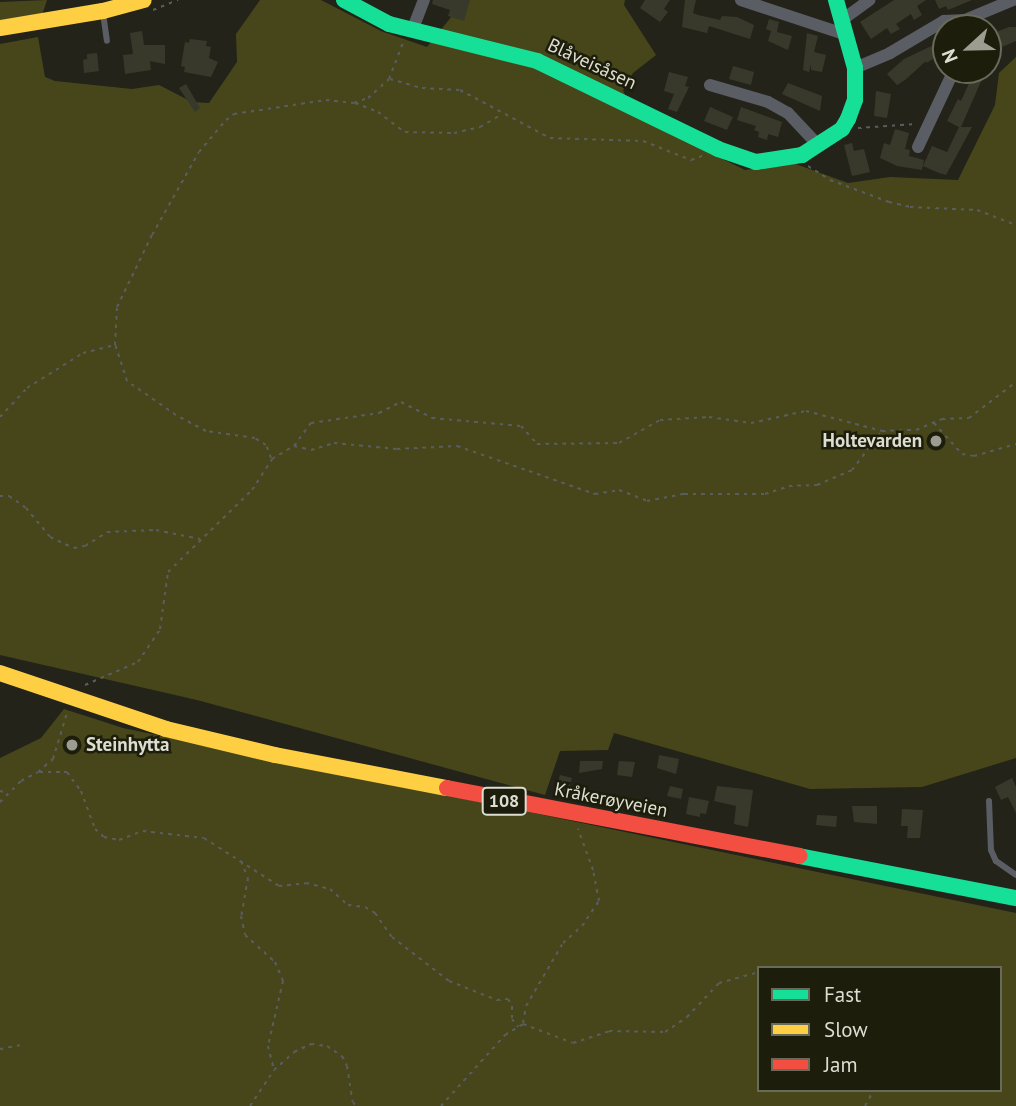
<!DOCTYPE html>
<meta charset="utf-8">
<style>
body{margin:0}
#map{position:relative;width:1016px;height:1106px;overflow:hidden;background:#232319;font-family:"PT Sans",sans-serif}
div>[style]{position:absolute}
.forest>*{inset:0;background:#47461a}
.building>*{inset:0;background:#39392b}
.path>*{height:2px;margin-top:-1px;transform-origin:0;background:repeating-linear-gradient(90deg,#5a5d5e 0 3.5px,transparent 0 8.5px)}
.lane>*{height:6px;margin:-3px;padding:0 3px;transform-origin:3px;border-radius:3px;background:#5a5e64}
.street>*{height:12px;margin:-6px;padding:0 6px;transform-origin:6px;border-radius:6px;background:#5a5e64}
.fast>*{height:16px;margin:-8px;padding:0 8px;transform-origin:8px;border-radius:8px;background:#16e098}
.slow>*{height:16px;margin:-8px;padding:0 8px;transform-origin:8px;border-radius:8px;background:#ffcf43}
.jam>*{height:16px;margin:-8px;padding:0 8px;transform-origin:8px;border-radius:8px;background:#f24e42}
.dots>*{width:19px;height:19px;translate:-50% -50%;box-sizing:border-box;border:4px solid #1d1d0c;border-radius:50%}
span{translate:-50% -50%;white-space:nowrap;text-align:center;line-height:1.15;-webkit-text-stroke:5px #1d1d0c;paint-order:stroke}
.shield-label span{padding:2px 5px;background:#1d1d0c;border:2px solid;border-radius:5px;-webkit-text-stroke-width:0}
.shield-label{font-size:18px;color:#ddddd2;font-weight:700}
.street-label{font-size:19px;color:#ddddd2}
.poi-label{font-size:19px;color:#ddddd2;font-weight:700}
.right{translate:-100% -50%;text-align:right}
.left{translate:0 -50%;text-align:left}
.legend{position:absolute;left:757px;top:966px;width:245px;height:126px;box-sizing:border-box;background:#1d1d0c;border:2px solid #6a6a5b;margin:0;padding:9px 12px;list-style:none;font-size:21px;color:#ddddd2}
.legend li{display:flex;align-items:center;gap:14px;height:35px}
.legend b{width:35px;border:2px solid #6a6a5b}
.north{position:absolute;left:932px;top:14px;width:70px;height:70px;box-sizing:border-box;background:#1d1d0c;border:2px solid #6a6a5b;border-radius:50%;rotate:248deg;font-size:19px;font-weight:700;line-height:28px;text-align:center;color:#ddddd2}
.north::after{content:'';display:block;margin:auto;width:24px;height:32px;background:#9c9c91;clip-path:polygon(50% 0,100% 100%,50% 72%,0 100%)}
</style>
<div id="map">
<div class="forest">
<i style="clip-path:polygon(47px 0,42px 15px,0 23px,0 2px)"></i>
<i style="clip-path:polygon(260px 0,321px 0,381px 31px,427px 47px,465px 0,625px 0,624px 5px,656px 55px,633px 73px,623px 90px,633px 115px,745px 170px,793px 163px,848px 183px,890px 177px,958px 180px,995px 105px,999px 73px,1016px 57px,1016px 758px,922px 787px,810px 789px,614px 733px,608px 750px,560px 751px,545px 795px,197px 700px,0 655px,0 44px,38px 37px,45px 77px,55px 81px,132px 89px,159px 85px,192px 102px,209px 103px,237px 62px,236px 34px)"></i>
<i style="clip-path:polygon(evenodd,64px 709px,123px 728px,1016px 913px,1016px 1106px,0 1106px,0 758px,41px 738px,64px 709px,759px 968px,1000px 968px,1000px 1090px,759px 1090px,759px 968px)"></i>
</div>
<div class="building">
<i style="clip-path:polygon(433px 0,470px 0,464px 21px,448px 16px,450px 10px,432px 4px)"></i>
<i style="clip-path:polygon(645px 0,670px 0,664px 9px,668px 12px,660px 22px,640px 8px)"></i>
<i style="clip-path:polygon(685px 0,696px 0,693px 13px,698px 15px,720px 20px,722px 16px,737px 17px,754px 25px,750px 39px,709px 26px,707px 33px,682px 27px)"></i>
<i style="clip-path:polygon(894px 0,926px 0,917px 6px,922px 15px,914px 20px,911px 14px,896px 24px,900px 29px,891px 34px,887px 28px,871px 39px,860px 22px)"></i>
<i style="clip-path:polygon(935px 0,972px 0,948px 10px,946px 6px,939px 9px)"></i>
<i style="clip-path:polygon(769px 19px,779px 22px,777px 32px,792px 36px,788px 50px,768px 41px,771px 31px,766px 29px)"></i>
<i style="clip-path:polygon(1009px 27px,1016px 27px,1016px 41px,1002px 47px,996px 32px)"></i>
<i style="clip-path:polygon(142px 31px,144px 45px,165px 45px,165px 64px,150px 61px,151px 70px,125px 74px,123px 55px,133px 54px,130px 33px)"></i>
<i style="clip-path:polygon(807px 33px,818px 36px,814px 52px,826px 55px,822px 72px,811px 70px,811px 64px,809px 72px,803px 70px)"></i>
<i style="clip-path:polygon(190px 39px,207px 41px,206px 46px,211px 47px,209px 58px,218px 62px,211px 77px,184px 72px,185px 67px,181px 66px,185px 42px,189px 43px)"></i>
<i style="clip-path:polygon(938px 43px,942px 54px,926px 63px,926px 61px,905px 80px,897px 85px,887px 74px,904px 59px)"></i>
<i style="clip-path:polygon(97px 53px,99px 71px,84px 73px,83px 60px,87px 59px,87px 54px)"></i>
<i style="clip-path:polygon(733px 66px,754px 72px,751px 85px,729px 79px)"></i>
<i style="clip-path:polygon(971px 70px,986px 70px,961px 127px,972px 127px,946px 175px,939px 173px,923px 166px,932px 146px,947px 152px,959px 127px,947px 121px,958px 99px,961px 101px,971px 79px,968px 77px)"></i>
<i style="clip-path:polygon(669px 72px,688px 77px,685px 86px,689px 87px,677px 112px,668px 109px,674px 94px,664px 91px)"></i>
<i style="clip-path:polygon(788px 83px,822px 96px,820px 111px,782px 94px)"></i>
<i style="clip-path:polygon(186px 84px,200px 108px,195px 112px,179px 88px)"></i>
<i style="clip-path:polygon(876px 91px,891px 94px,887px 118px,874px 116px)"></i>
<i style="clip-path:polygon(710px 107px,733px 117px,727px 130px,704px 121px)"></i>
<i style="clip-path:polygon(741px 107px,782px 122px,778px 137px,768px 134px,767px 140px,758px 137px,759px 132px,754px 130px,756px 126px,737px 120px)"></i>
<i style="clip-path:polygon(895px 129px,909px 133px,905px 149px,910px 150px,909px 156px,924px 160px,922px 170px,897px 166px,880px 158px,884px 143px,890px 145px)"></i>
<i style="clip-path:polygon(852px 143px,854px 151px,864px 149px,870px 172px,852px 176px,844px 145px)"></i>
<i style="clip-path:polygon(659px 755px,679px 759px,676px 774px,657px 768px)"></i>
<i style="clip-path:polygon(580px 761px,603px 761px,602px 769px,579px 773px)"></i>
<i style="clip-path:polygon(619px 761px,635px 762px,632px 777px,617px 775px)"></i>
<i style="clip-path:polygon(560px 775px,572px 778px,568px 793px,556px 790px)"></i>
<i style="clip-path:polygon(1012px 778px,1016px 787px,1016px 813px,1008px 797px,1001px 800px,995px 787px)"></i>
<i style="clip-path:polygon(670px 786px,683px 789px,681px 799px,667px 796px)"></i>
<i style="clip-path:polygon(717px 786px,753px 790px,748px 827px,734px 824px,736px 806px,714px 801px)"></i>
<i style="clip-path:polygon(689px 797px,709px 801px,706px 814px,700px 813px,700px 817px,686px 814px)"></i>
<i style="clip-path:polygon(852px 806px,877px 806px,877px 824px,854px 822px)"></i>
<i style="clip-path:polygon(902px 809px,923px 810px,920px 838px,907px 838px,908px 826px,901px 826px)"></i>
<i style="clip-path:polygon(817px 815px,837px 816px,836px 827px,816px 825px)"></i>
</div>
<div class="path">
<i style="left:153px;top:10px;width:27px;rotate:-22deg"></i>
<i style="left:390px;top:79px;width:33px;rotate:16deg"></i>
<i style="left:422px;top:88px;width:38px;rotate:3deg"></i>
<i style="left:460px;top:90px;width:102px;rotate:28.1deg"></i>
<i style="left:550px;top:138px;width:93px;rotate:1.8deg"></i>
<i style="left:643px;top:141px;width:52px;rotate:21.6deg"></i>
<i style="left:691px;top:160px;width:12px;rotate:-20deg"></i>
<i style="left:355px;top:103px;width:25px;rotate:21deg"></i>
<i style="left:378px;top:112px;width:34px;rotate:37deg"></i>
<i style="left:405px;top:132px;width:49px;rotate:1.2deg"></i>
<i style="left:454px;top:133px;width:27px;rotate:-13deg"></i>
<i style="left:480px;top:127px;width:24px;rotate:-30deg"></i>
<i style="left:858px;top:128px;width:58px;rotate:-3.9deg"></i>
<i style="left:808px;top:166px;width:26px;rotate:32deg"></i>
<i style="left:830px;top:180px;width:63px;rotate:20.4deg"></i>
<i style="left:889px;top:202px;width:22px;rotate:13deg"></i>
<i style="left:910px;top:207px;width:67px;rotate:2.6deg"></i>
<i style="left:977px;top:210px;width:42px;rotate:21deg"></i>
<i style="left:0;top:417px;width:40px;rotate:-47deg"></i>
<i style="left:27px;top:388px;width:66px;rotate:-32deg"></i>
<i style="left:83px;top:353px;width:32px;rotate:-14deg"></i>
<i style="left:934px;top:423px;width:42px;rotate:47.9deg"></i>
<i style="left:962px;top:454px;width:12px;rotate:9deg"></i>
<i style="left:974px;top:456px;width:44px;rotate:-15.9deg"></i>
<i style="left:294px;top:446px;width:17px;rotate:13deg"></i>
<i style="left:311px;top:450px;width:24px;rotate:-17deg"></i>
<i style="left:334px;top:443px;width:63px;rotate:5.4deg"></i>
<i style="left:397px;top:449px;width:60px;rotate:-2.9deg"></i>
<i style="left:457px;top:446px;width:146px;rotate:19.2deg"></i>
<i style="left:595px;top:494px;width:24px;rotate:-9deg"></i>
<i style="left:619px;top:490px;width:30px;rotate:21deg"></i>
<i style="left:647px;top:501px;width:38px;rotate:-11deg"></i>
<i style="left:684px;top:494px;width:81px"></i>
<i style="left:765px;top:494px;width:25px;rotate:-18deg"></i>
<i style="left:789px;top:486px;width:28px;rotate:-2deg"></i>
<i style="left:817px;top:485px;width:38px;rotate:-23deg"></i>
<i style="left:852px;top:470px;width:48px;rotate:-52.7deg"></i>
<i style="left:271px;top:458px;width:14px;rotate:-111deg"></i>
<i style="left:266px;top:445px;width:13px;rotate:-148deg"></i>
<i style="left:255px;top:438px;width:49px;rotate:-171.9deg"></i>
<i style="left:206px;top:431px;width:34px;rotate:-152deg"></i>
<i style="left:176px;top:415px;width:60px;rotate:-145.2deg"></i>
<i style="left:127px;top:381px;width:38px;rotate:-108deg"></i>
<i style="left:115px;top:345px;width:38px;rotate:-87deg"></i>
<i style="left:117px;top:307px;width:80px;rotate:-64.1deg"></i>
<i style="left:152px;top:235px;width:95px;rotate:-60.5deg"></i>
<i style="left:199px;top:152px;width:42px;rotate:-49.8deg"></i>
<i style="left:226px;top:120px;width:10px;rotate:-37deg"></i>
<i style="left:234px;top:114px;width:93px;rotate:-8.7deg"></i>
<i style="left:326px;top:100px;width:28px;rotate:6deg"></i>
<i style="left:354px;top:103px;width:15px;rotate:-20deg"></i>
<i style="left:368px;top:98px;width:28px;rotate:-42deg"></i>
<i style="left:389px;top:79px;width:42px;rotate:-69deg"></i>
<i style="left:0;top:496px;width:9px"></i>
<i style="left:9px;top:496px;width:21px;rotate:35deg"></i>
<i style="left:26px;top:508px;width:38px;rotate:50deg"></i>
<i style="left:50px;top:537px;width:26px;rotate:25deg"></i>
<i style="left:74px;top:548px;width:11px;rotate:-10deg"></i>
<i style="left:85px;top:546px;width:26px;rotate:-32deg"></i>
<i style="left:107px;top:532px;width:49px;rotate:-2.3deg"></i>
<i style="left:156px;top:530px;width:45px;rotate:11.6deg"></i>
<i style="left:85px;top:685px;width:58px;rotate:-23.5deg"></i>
<i style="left:138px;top:662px;width:40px;rotate:-56deg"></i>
<i style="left:160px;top:629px;width:58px;rotate:-82deg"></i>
<i style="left:168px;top:572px;width:117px;rotate:-44.3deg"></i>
<i style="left:252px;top:490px;width:37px;rotate:-57deg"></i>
<i style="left:272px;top:459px;width:26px;rotate:-31deg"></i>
<i style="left:294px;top:446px;width:29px;rotate:-54deg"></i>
<i style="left:311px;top:423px;width:69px;rotate:-8.4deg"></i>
<i style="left:379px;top:413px;width:25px;rotate:-27deg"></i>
<i style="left:401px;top:402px;width:35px;rotate:27deg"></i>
<i style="left:432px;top:418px;width:89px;rotate:5.1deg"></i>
<i style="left:521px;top:426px;width:24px;rotate:48deg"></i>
<i style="left:537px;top:444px;width:82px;rotate:-0.7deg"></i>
<i style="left:619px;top:443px;width:47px;rotate:-29.3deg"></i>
<i style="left:660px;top:420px;width:49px;rotate:-3.5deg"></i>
<i style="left:709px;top:417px;width:42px;rotate:8.1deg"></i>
<i style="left:751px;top:423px;width:56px;rotate:-12.3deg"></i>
<i style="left:806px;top:411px;width:79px;rotate:14.7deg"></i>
<i style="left:882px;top:431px;width:34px;rotate:-2deg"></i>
<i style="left:916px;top:430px;width:28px;rotate:-23deg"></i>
<i style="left:942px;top:419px;width:27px;rotate:-2deg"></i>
<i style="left:969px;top:418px;width:59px;rotate:-37.5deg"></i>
<i style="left:39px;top:772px;width:28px"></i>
<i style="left:67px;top:772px;width:24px;rotate:54deg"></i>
<i style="left:81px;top:791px;width:40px;rotate:69.8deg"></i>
<i style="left:95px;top:829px;width:12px;rotate:42deg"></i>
<i style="left:104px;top:837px;width:15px;rotate:11deg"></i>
<i style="left:119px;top:840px;width:26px;rotate:-21deg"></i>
<i style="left:143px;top:831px;width:61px;rotate:6.5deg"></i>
<i style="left:204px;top:838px;width:89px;rotate:32.6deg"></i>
<i style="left:279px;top:886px;width:27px;rotate:-6deg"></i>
<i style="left:306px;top:883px;width:25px;rotate:14deg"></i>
<i style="left:330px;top:889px;width:24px;rotate:42deg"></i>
<i style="left:348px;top:905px;width:17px;rotate:7deg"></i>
<i style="left:365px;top:907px;width:12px;rotate:31deg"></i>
<i style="left:375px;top:913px;width:29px;rotate:55deg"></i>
<i style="left:392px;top:937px;width:72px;rotate:37.7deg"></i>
<i style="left:449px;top:981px;width:52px;rotate:21.6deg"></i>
<i style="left:497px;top:1000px;width:11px;rotate:-5deg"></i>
<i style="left:508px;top:999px;width:8px;rotate:60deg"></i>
<i style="left:512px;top:1006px;width:13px;rotate:90deg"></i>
<i style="left:512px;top:1019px;width:10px;rotate:53deg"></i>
<i style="left:0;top:791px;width:8px;rotate:14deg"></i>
<i style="left:0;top:802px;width:30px;rotate:-45deg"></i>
<i style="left:21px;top:781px;width:19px;rotate:-28deg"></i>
<i style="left:38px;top:772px;width:20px;rotate:-41deg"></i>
<i style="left:53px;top:759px;width:48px;rotate:-73.1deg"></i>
<i style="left:241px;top:861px;width:18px;rotate:68deg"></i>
<i style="left:248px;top:878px;width:39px;rotate:100deg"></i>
<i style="left:241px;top:916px;width:19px;rotate:78deg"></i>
<i style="left:245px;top:935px;width:40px;rotate:42deg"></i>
<i style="left:275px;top:962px;width:21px;rotate:67deg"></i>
<i style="left:283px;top:981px;width:67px;rotate:103deg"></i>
<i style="left:268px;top:1046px;width:25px;rotate:76deg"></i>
<i style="left:523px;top:1023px;width:17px;rotate:-80deg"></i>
<i style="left:526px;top:1006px;width:73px;rotate:-59.6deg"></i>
<i style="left:563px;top:943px;width:25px;rotate:-42deg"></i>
<i style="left:582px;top:926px;width:30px;rotate:-56deg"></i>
<i style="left:599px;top:901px;width:32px;rotate:-101deg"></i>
<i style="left:593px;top:870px;width:44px;rotate:-110.1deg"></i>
<i style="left:0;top:1049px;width:20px;rotate:-11deg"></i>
<i style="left:250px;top:1106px;width:43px;rotate:-56.3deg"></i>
<i style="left:274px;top:1070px;width:27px;rotate:-42deg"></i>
<i style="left:294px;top:1052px;width:19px;rotate:-25deg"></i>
<i style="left:311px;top:1044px;width:16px;rotate:7deg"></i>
<i style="left:327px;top:1046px;width:18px;rotate:34deg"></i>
<i style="left:342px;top:1056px;width:11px;rotate:63deg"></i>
<i style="left:347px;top:1066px;width:36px;rotate:81deg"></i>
<i style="left:353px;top:1102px;width:5px;rotate:53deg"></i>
<i style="left:441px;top:1106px;width:96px;rotate:-48deg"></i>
<i style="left:505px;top:1035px;width:21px;rotate:-31deg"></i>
<i style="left:523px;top:1024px;width:53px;rotate:20.8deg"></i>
<i style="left:573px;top:1043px;width:38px;rotate:-18deg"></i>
<i style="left:609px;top:1031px;width:56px;rotate:1deg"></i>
<i style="left:665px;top:1032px;width:27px;rotate:-34deg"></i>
<i style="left:687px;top:1017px;width:47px;rotate:-46.7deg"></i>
<i style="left:719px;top:983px;width:41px;rotate:-15.4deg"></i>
<i style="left:865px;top:1106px;width:18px;rotate:-61deg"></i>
</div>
<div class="lane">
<i style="left:103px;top:13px;width:28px;rotate:82deg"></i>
<i style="left:989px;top:801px;width:49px;rotate:87.7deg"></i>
<i style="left:991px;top:850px;width:12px;rotate:66deg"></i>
<i style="left:996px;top:861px;width:24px;rotate:35deg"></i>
</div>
<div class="street">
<i style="left:741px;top:0;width:108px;rotate:18.3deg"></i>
<i style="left:842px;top:20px;width:34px;rotate:-36deg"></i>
<i style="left:412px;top:31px;width:33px;rotate:-69deg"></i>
<i style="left:855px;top:68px;width:38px;rotate:-23deg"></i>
<i style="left:890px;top:53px;width:63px;rotate:-30.7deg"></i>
<i style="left:944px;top:21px;width:21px;rotate:-3deg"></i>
<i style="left:965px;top:20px;width:52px;rotate:-22.6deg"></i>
<i style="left:710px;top:85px;width:60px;rotate:16.3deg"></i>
<i style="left:768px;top:102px;width:23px;rotate:29deg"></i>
<i style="left:788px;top:113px;width:45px;rotate:46.8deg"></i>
<i style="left:918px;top:147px;width:85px;rotate:-64.9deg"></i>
</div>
<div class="fast">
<i style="left:344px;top:0;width:51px;rotate:28.1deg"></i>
<i style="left:389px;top:24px;width:153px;rotate:14deg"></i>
<i style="left:537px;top:61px;width:201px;rotate:25.9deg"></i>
<i style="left:718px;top:149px;width:40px;rotate:18.9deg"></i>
<i style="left:756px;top:162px;width:47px;rotate:-8.7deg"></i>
<i style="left:802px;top:155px;width:48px;rotate:-33deg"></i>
<i style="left:842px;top:129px;width:12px;rotate:-59deg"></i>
<i style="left:848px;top:119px;width:20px;rotate:-70deg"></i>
<i style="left:855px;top:100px;width:32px;rotate:-90deg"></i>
<i style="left:855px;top:68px;width:71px;rotate:-105.6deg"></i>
<i style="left:799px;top:856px;width:221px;rotate:11deg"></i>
</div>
<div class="slow">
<i style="left:0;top:28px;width:104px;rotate:-9.4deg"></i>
<i style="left:103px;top:11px;width:42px;rotate:-15deg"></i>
<i style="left:0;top:673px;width:175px;rotate:18.6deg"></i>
<i style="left:166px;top:729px;width:112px;rotate:13.4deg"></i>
<i style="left:275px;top:755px;width:175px;rotate:10.9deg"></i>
</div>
<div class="jam">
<i style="left:447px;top:788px;width:359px;rotate:10.9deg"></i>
</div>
<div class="dots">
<i style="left:936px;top:441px;background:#9c9c91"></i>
<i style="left:72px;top:745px;background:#9c9c91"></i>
</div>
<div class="shield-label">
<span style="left:504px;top:801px">108</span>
</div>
<div class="street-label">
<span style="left:592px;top:64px;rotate:25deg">Blåveisåsen</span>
<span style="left:611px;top:800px;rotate:11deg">Kråkerøyveien</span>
</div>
<div class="poi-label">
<span class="right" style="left:922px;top:441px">Holtevarden</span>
<span class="left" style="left:86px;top:745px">Steinhytta</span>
</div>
<ul class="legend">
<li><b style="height:9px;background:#16e098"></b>Fast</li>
<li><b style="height:9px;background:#ffcf43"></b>Slow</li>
<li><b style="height:9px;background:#f24e42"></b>Jam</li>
</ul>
<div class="north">N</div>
</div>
